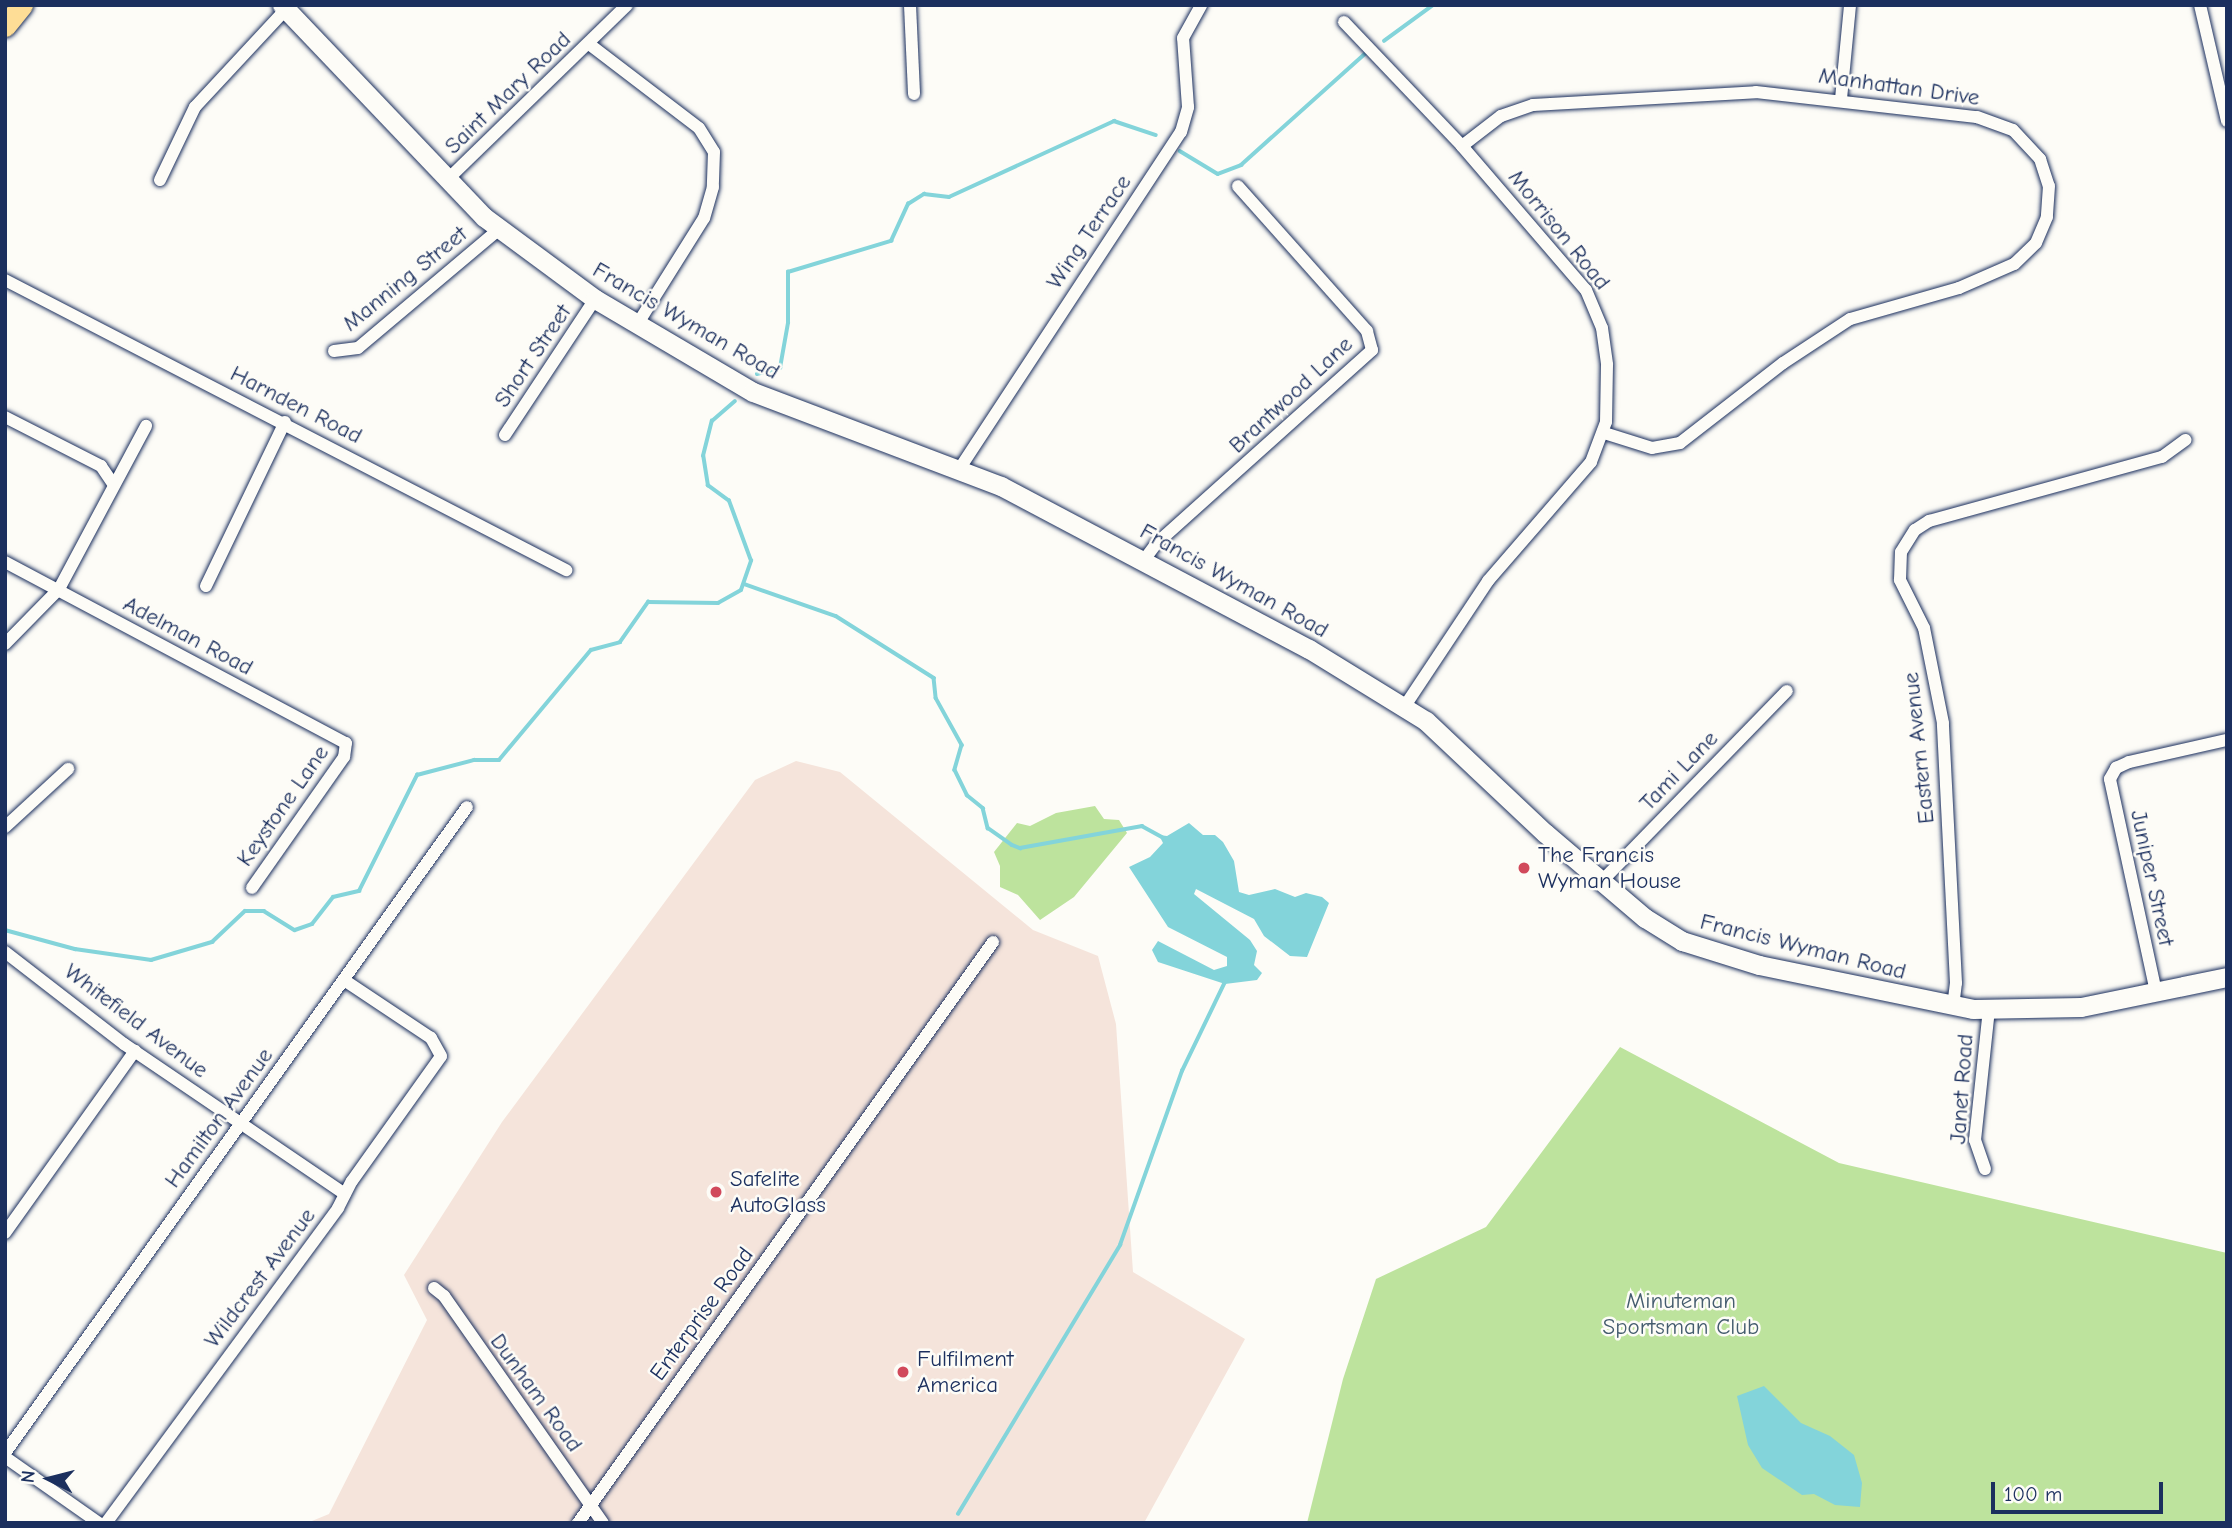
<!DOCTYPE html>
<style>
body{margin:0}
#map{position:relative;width:2232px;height:1528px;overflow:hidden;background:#fdfcf7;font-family:"Comic Neue",sans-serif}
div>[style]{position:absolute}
.built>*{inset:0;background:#f5e4db}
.green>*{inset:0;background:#bde39d}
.water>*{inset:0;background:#83d4da}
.stream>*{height:3.5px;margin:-1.75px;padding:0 1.75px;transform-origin:1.75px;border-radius:1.75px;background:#83d4da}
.roads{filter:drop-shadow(0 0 2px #1b2f5e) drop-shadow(0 0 2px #1b2f5e)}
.minor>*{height:12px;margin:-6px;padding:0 6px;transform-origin:6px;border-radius:6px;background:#fdfcf7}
.secondary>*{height:19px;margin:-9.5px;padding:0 9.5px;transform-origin:9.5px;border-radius:9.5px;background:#fdfcf7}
.primary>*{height:21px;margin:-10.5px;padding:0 10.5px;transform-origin:10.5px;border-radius:10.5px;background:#fedd96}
.dots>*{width:19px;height:19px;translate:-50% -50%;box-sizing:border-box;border:4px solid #fdfcf7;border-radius:50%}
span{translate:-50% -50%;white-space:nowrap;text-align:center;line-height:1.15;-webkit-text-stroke:5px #fdfcf7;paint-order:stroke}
.street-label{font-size:23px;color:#1b2f5e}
.poi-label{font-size:23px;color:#1b2f5e}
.left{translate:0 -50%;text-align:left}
.park-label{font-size:23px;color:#445c6e}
.frame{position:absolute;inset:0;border:7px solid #1b2f5e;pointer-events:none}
.north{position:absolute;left:14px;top:1444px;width:70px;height:70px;-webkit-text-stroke:5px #fdfcf7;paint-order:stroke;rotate:276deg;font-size:19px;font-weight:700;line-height:28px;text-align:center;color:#1b2f5e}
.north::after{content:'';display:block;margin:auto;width:24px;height:32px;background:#1b2f5e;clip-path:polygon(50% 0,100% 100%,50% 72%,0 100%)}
.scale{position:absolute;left:1991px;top:1482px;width:172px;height:32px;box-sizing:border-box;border:4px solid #1b2f5e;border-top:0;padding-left:9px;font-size:21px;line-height:24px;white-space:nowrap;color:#1b2f5e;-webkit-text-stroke:5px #fdfcf7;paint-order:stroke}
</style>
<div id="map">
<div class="built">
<i style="clip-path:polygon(796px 761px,840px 772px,1033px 930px,1098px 956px,1116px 1024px,1133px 1272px,1245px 1339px,1144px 1523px,307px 1523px,329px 1514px,427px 1320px,404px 1275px,502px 1122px,755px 780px)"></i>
</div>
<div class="green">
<i style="clip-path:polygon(1095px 806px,1104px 819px,1119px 820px,1127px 833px,1074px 897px,1040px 920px,1018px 895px,1000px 887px,1000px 866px,994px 852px,1017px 823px,1030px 826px,1056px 813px)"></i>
<i style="clip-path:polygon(1620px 1047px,1839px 1163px,2227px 1253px,2227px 1523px,1307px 1523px,1343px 1379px,1376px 1279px,1486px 1227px)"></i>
</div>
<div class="water">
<i style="clip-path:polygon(1189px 823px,1203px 835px,1215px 835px,1223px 842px,1234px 861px,1239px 892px,1249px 895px,1275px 889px,1295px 897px,1306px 893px,1322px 897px,1329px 903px,1307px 957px,1290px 956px,1264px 936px,1254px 919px,1196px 889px,1194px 894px,1250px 940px,1257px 951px,1254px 965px,1262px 973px,1257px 980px,1225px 984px,1158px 962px,1152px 950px,1158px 941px,1214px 970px,1227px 966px,1227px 957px,1168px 927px,1129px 867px,1150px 857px,1163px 843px,1159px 835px,1167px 836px)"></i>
<i style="clip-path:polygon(1764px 1386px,1801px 1423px,1830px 1436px,1854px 1455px,1862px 1483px,1860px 1507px,1835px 1505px,1814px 1494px,1802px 1495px,1762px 1468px,1748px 1445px,1737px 1396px)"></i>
</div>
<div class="stream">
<i style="left:1384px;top:41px;width:61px;rotate:-36.3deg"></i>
<i style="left:1180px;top:151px;width:44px;rotate:31.2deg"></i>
<i style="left:1218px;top:174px;width:25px;rotate:-21deg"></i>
<i style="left:1241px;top:165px;width:168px;rotate:-41.9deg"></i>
<i style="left:757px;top:374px;width:24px;rotate:-15deg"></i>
<i style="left:780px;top:368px;width:46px;rotate:-79.9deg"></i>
<i style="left:788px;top:323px;width:51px;rotate:-90deg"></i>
<i style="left:788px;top:272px;width:108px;rotate:-16.8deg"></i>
<i style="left:891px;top:241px;width:41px;rotate:-65.3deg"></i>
<i style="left:908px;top:204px;width:19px;rotate:-32deg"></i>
<i style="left:924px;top:194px;width:25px;rotate:7deg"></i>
<i style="left:949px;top:197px;width:182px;rotate:-24.7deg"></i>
<i style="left:1114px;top:121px;width:44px;rotate:18.4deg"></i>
<i style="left:744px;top:584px;width:97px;rotate:19.2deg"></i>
<i style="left:836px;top:616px;width:116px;rotate:32.3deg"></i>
<i style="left:934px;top:678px;width:20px;rotate:84deg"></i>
<i style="left:936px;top:698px;width:54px;rotate:61deg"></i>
<i style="left:962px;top:745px;width:26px;rotate:106deg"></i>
<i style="left:955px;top:770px;width:28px;rotate:64deg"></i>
<i style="left:967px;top:795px;width:21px;rotate:39deg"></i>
<i style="left:983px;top:808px;width:21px;rotate:76deg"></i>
<i style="left:988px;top:828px;width:29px;rotate:35deg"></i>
<i style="left:1012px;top:845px;width:9px;rotate:21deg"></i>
<i style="left:1020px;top:848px;width:124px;rotate:-10.2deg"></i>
<i style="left:1142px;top:826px;width:23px;rotate:29deg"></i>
<i style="left:5px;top:930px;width:73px;rotate:15.2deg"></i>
<i style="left:75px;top:949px;width:77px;rotate:8.2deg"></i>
<i style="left:151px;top:960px;width:64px;rotate:-16.4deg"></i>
<i style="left:212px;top:942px;width:45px;rotate:-43.2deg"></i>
<i style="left:245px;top:911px;width:19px"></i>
<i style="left:264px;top:911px;width:36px;rotate:32deg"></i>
<i style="left:295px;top:930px;width:18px;rotate:-19deg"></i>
<i style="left:312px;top:924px;width:34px;rotate:-52deg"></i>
<i style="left:333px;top:897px;width:27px;rotate:-13deg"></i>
<i style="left:359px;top:891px;width:130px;rotate:-63.4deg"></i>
<i style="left:417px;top:775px;width:59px;rotate:-14.7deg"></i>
<i style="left:474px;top:760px;width:25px"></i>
<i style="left:499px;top:760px;width:143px;rotate:-50.1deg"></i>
<i style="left:591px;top:650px;width:30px;rotate:-15deg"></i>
<i style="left:620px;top:642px;width:49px;rotate:-55deg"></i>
<i style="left:648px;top:602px;width:70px;rotate:0.8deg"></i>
<i style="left:718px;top:603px;width:26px;rotate:-29deg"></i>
<i style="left:741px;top:590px;width:31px;rotate:-71deg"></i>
<i style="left:751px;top:561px;width:64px;rotate:-110.1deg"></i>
<i style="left:729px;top:501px;width:26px;rotate:-144deg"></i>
<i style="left:708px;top:486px;width:30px;rotate:-99deg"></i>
<i style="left:703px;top:456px;width:36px;rotate:-76deg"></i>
<i style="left:712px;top:421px;width:30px;rotate:-41deg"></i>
<i style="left:958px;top:1514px;width:314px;rotate:-58.9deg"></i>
<i style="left:1120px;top:1245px;width:185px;rotate:-70.4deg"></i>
<i style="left:1182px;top:1071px;width:101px;rotate:-64.2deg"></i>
</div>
<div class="roads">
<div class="minor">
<i style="left:910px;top:5px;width:89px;rotate:87.4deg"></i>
<i style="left:2200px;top:5px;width:119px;rotate:76.9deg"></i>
<i style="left:1344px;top:22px;width:171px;rotate:46.4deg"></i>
<i style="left:1462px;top:146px;width:190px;rotate:49.3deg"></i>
<i style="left:1586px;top:290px;width:41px;rotate:67.2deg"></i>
<i style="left:1602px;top:328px;width:37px;rotate:82deg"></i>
<i style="left:1607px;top:365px;width:57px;rotate:91deg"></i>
<i style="left:1606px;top:422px;width:43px;rotate:110.6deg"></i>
<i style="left:1591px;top:462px;width:157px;rotate:130.9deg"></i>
<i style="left:1488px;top:581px;width:150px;rotate:123.6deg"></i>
<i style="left:589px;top:44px;width:138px;rotate:37.4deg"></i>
<i style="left:699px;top:128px;width:28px;rotate:58deg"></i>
<i style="left:714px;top:152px;width:35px;rotate:92deg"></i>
<i style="left:713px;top:187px;width:32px;rotate:106deg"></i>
<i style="left:704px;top:218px;width:126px;rotate:122.1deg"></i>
<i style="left:1841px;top:99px;width:94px;rotate:-84.5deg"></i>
<i style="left:1462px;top:146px;width:49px;rotate:-37.6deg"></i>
<i style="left:1501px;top:116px;width:34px;rotate:-19deg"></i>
<i style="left:1533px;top:105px;width:223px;rotate:-3.3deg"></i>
<i style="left:1756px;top:92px;width:222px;rotate:6.5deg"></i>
<i style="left:1977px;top:117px;width:38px;rotate:20deg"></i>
<i style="left:2013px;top:130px;width:40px;rotate:47deg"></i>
<i style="left:2040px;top:159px;width:28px;rotate:72deg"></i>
<i style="left:2049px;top:186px;width:31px;rotate:94deg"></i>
<i style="left:2047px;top:217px;width:28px;rotate:113deg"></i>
<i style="left:2036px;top:243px;width:30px;rotate:136deg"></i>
<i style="left:2014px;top:264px;width:60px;rotate:156.4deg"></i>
<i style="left:1959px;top:288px;width:113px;rotate:164.1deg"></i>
<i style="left:1850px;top:319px;width:80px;rotate:146.7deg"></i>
<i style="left:1783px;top:363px;width:130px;rotate:142.2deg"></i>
<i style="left:1680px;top:443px;width:28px;rotate:170deg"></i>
<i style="left:1652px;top:448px;width:50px;rotate:-162.6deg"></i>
<i style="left:160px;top:180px;width:81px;rotate:-64.4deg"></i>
<i style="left:195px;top:107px;width:134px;rotate:-47.1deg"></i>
<i style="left:447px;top:180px;width:251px;rotate:-44.2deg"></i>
<i style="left:5px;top:280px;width:632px;rotate:27.34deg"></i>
<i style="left:334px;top:351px;width:24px;rotate:-7deg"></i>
<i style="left:358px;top:348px;width:183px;rotate:-40.1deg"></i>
<i style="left:5px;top:417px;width:108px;rotate:27deg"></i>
<i style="left:101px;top:466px;width:22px;rotate:56deg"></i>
<i style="left:505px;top:435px;width:163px;rotate:-56.5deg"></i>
<i style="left:960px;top:468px;width:402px;rotate:-56.7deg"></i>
<i style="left:1181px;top:132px;width:26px;rotate:-74deg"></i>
<i style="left:1188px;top:107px;width:69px;rotate:-94.1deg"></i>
<i style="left:1183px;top:38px;width:38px;rotate:-61deg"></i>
<i style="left:1144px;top:560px;width:21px;rotate:-53deg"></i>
<i style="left:1157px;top:543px;width:289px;rotate:-41.9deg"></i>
<i style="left:1372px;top:350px;width:20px;rotate:-105deg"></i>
<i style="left:1367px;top:331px;width:194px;rotate:-131.7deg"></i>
<i style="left:5px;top:562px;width:386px;rotate:28deg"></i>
<i style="left:346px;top:743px;width:14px;rotate:98deg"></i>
<i style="left:344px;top:757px;width:160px;rotate:125.1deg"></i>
<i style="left:206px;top:586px;width:182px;rotate:-64.3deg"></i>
<i style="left:5px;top:644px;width:77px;rotate:-45.5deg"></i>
<i style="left:59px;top:589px;width:185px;rotate:-61.9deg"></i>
<i style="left:5px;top:827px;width:86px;rotate:-42.6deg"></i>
<i style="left:1602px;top:881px;width:265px;rotate:-45.8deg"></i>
<i style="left:5px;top:952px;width:150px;rotate:37.7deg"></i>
<i style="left:124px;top:1044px;width:267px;rotate:34.2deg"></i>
<i style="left:2156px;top:992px;width:218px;rotate:-102.2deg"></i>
<i style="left:2110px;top:779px;width:13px;rotate:-61deg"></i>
<i style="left:2116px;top:768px;width:14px;rotate:-25deg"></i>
<i style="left:2129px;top:762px;width:100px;rotate:-12.7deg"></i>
<i style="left:1953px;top:1007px;width:24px;rotate:-83deg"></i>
<i style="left:1956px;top:983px;width:260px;rotate:-92.9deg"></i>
<i style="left:1943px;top:723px;width:97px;rotate:-101.3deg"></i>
<i style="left:1924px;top:628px;width:54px;rotate:-116.6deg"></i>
<i style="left:1900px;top:580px;width:28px;rotate:-88deg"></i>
<i style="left:1901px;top:552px;width:26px;rotate:-58deg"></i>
<i style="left:1915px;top:530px;width:17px;rotate:-33deg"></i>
<i style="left:1929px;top:521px;width:242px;rotate:-15.4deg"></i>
<i style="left:2162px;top:457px;width:29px;rotate:-36deg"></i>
<i style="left:1985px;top:1169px;width:31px;rotate:-109deg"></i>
<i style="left:1975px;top:1140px;width:131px;rotate:-83.9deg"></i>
<i style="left:5px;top:1233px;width:224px;rotate:-54.5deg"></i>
<i style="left:434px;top:1288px;width:13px;rotate:39deg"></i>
<i style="left:444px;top:1296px;width:277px;rotate:55deg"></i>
<i style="left:5px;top:1453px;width:794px;rotate:-54.43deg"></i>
<i style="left:5px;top:1457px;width:115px;rotate:35.1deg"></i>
<i style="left:106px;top:1523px;width:391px;rotate:-53.6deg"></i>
<i style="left:338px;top:1208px;width:30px;rotate:-63deg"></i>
<i style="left:352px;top:1181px;width:153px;rotate:-54.5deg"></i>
<i style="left:441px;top:1056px;width:21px;rotate:-119deg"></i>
<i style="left:431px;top:1038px;width:105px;rotate:-146.3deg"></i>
<i style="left:578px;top:1523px;width:714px;rotate:-54.46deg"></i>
</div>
<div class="secondary">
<i style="left:282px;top:5px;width:293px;rotate:46.4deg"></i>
<i style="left:484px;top:217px;width:138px;rotate:36.5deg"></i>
<i style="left:595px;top:299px;width:183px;rotate:30.5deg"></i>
<i style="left:753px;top:392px;width:265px;rotate:20.8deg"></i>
<i style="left:1001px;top:486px;width:348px;rotate:27.9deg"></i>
<i style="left:1309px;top:649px;width:137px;rotate:31.6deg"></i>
<i style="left:1426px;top:721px;width:163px;rotate:43.3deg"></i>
<i style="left:1545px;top:833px;width:131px;rotate:40.4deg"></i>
<i style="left:1645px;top:918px;width:44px;rotate:31.9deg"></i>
<i style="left:1682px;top:941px;width:81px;rotate:17.3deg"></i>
<i style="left:1759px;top:965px;width:218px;rotate:11.6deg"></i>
<i style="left:1973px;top:1009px;width:108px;rotate:-1.1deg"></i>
<i style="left:2081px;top:1007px;width:149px;rotate:-11.6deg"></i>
</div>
<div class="primary">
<i style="left:5px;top:26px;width:27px;rotate:-51deg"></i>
</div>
</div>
<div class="dots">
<i style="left:1524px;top:868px;background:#d1495b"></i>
<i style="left:716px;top:1192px;background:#d1495b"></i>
<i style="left:903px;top:1372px;background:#d1495b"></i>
</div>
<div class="street-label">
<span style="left:1899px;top:87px;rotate:8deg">Manhattan Drive</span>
<span style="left:508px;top:93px;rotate:-44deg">Saint Mary Road</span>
<span style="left:1559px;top:230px;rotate:51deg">Morrison Road</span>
<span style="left:1089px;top:232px;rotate:-56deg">Wing Terrace</span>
<span style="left:405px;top:279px;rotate:-39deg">Manning Street</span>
<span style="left:686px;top:321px;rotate:30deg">Francis Wyman Road</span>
<span style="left:533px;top:356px;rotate:-56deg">Short Street</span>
<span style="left:1291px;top:395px;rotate:-43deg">Brantwood Lane</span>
<span style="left:296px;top:405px;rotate:27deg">Harnden Road</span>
<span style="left:1234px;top:581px;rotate:29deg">Francis Wyman Road</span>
<span style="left:188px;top:636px;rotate:28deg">Adelman Road</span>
<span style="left:1919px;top:748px;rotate:-96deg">Eastern Avenue</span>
<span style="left:1679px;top:771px;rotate:-46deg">Tami Lane</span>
<span style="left:283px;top:806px;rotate:-55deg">Keystone Lane</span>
<span style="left:2152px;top:878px;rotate:78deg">Juniper Street</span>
<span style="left:1803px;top:947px;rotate:14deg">Francis Wyman Road</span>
<span style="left:136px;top:1021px;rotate:37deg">Whitefield Avenue</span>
<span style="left:1962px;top:1089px;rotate:-86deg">Janet Road</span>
<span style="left:219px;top:1118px;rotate:-54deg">Hamilton Avenue</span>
<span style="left:260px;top:1278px;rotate:-53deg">Wildcrest Avenue</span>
<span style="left:702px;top:1314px;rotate:-54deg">Enterprise Road</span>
<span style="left:536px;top:1393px;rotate:54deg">Dunham Road</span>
</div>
<div class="poi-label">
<span class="left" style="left:1538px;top:868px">The Francis<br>Wyman House</span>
<span class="left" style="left:730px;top:1192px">Safelite<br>AutoGlass</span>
<span class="left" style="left:917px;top:1372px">Fulfilment<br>America</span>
</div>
<div class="park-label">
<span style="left:1681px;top:1314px">Minuteman<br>Sportsman Club</span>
</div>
<div class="frame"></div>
<div class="north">N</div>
<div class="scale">100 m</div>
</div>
